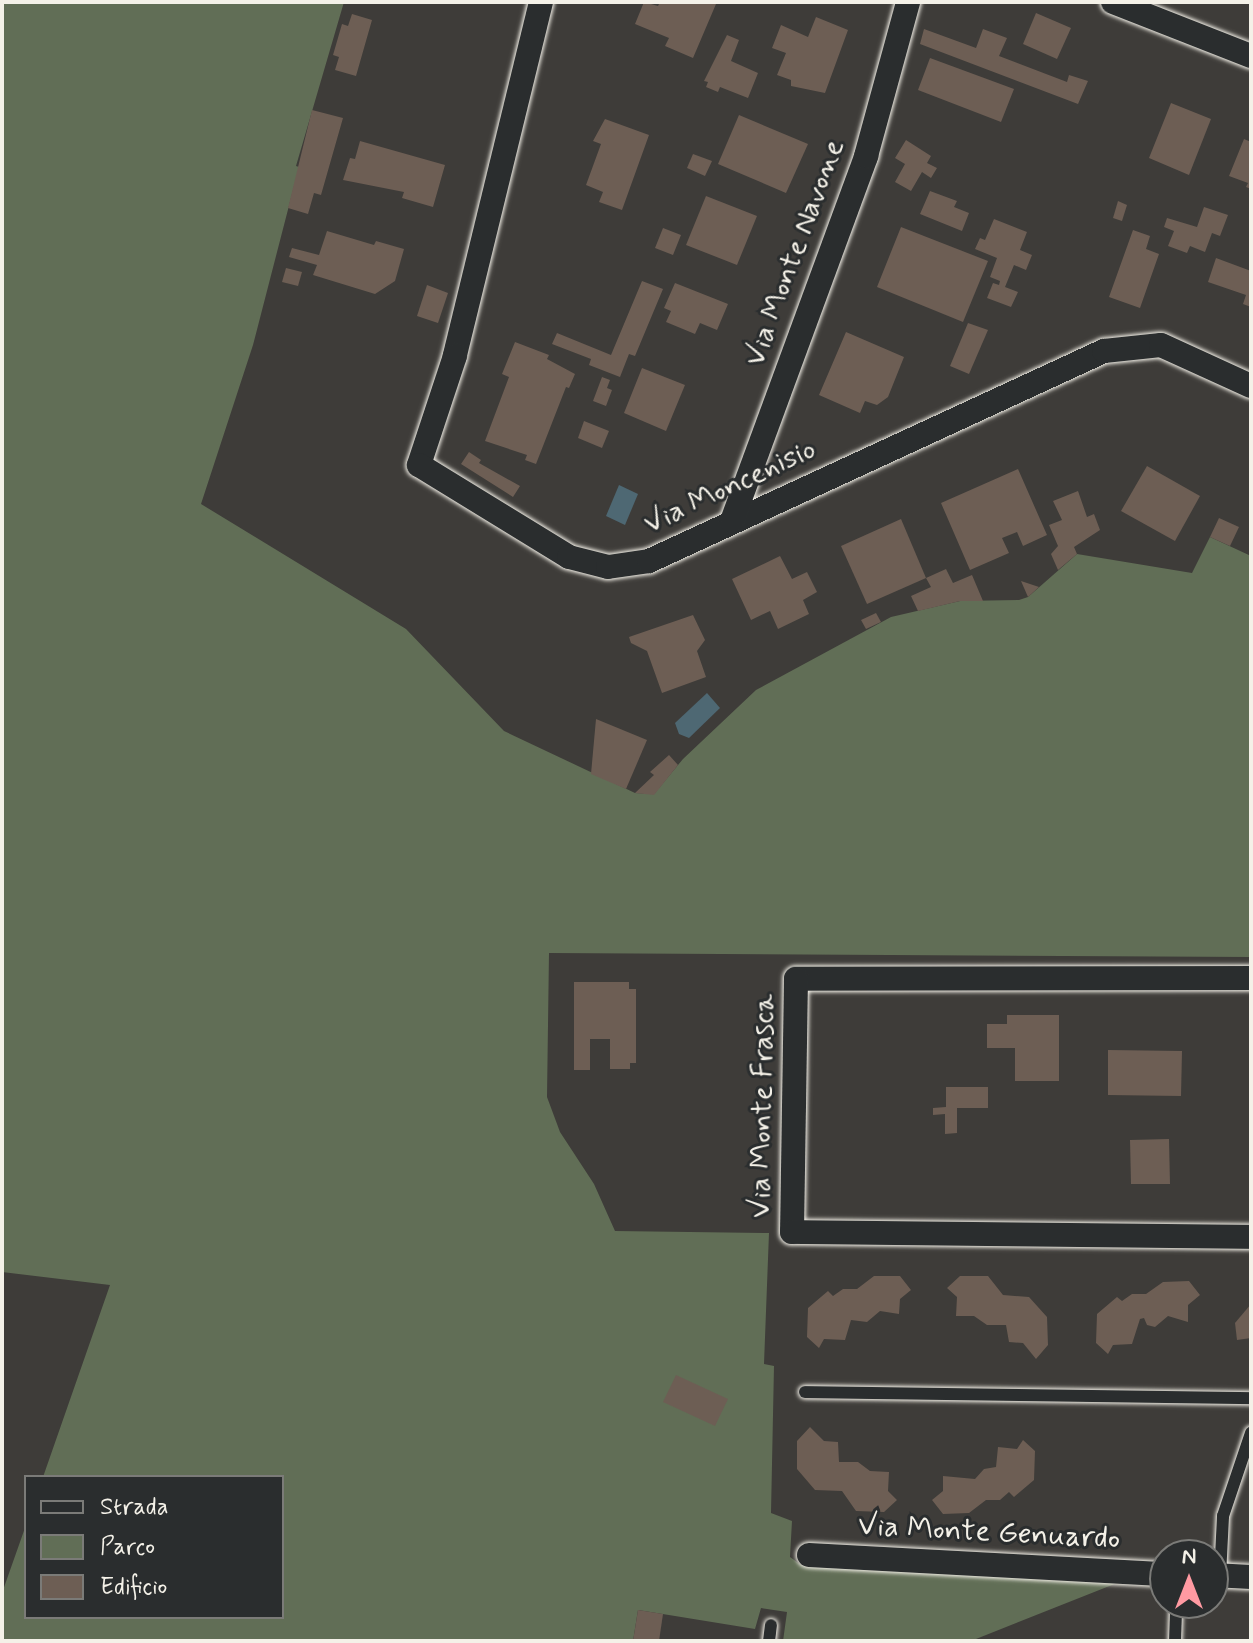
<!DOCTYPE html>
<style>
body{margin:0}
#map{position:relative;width:1253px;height:1643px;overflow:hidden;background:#3e3c39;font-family:Mynerve,sans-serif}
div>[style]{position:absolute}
.green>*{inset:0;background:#616e56}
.water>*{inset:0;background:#4e6873}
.building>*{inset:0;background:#6d5e54}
.roads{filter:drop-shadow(0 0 2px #f4f1e8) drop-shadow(0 0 2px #f4f1e8)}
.service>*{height:12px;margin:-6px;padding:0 6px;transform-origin:6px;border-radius:6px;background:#2a2d2e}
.minor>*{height:24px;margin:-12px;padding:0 12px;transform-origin:12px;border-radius:12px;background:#2a2d2e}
span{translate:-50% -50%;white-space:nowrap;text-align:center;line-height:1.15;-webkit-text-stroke:6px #2a2d2e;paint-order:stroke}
.street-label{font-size:30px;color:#f4f1e8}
.frame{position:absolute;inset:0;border:4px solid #f4f1e8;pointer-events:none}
.legend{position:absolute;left:24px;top:1475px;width:260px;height:144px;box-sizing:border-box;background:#2a2d2e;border:2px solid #7b7b78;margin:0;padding:10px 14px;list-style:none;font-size:24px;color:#f4f1e8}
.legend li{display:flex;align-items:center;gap:16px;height:40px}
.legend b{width:40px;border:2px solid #7b7b78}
.north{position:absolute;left:1149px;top:1539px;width:80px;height:80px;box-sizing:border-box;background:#2a2d2e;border:2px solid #7b7b78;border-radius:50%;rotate:0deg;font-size:22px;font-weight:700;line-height:32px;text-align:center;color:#f4f1e8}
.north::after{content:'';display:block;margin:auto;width:28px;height:36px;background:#ff9aa2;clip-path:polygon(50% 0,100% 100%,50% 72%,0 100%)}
</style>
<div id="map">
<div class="green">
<i style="clip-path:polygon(2px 2px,344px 2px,296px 166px,299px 167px,253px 345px,201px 504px,406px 629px,504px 731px,635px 793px,654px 794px,683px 759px,756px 690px,891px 617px,960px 601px,1019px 600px,1028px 597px,1077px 554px,1192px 573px,1210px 537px,1251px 556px,1251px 957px,549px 953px,547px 1097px,560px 1132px,594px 1184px,615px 1231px,769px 1233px,764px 1364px,774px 1366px,771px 1513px,792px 1521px,790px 1557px,801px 1565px,1117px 1583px,971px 1641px,783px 1641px,787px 1612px,761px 1608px,755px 1629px,638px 1610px,633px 1641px,2px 1641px,2px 1593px,26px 1525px,26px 1617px,282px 1617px,282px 1477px,43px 1477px,110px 1285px,2px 1272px)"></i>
</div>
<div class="water">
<i style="clip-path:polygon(619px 485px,638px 494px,625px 525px,606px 516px)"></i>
<i style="clip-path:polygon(707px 693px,720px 708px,689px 738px,679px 734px,675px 723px)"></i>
</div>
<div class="building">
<i style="clip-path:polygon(644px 2px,658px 6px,660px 2px,716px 4px,693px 58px,665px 46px,669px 38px,635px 24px)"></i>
<i style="clip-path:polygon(1036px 13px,1071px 28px,1057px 59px,1023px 44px)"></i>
<i style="clip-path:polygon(352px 14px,372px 20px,356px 76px,335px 70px,339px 57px,333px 55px,342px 24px,348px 26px)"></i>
<i style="clip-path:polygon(816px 17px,848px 30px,825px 93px,791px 86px,791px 80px,777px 75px,786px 53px,772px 48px,781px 25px,808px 37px)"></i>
<i style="clip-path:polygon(924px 29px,976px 48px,983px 29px,1007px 38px,999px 56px,1067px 82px,1069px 75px,1088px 81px,1078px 104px,920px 44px)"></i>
<i style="clip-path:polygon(727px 35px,739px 40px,731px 61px,758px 73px,748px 98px,720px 87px,718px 92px,706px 87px,708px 82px,704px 81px)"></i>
<i style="clip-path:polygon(930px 58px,1014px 89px,1001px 122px,918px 90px)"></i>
<i style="clip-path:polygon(1171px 103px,1211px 119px,1189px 175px,1149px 158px)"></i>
<i style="clip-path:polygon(312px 110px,343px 118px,321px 195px,314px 193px,308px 214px,288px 208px)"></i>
<i style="clip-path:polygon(739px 115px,808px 144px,786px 193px,718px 164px)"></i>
<i style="clip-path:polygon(605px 119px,649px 135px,622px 210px,599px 202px,603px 192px,586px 185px,601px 144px,593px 141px)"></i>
<i style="clip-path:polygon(1244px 139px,1251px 142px,1251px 189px,1246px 187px,1248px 183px,1229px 176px)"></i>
<i style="clip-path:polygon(906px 140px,931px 156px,927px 163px,937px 168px,931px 178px,922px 172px,911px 191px,895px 182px,905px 164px,895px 158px)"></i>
<i style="clip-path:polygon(360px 141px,445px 165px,433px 207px,402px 198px,404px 192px,343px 180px,350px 158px,355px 159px)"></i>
<i style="clip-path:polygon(693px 154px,712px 161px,705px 176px,687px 168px)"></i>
<i style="clip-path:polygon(930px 191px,957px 201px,954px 207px,969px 213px,962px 231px,920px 214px)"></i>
<i style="clip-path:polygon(706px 196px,757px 216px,737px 265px,686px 245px)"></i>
<i style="clip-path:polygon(1118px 201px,1127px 205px,1122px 221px,1113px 218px)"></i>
<i style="clip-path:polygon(1204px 207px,1228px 215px,1220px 236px,1212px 233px,1205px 252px,1190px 246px,1187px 253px,1168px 246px,1174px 231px,1164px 227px,1167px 218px,1197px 227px)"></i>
<i style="clip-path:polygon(994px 219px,1027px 232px,1020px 250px,1032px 255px,1026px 270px,1014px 265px,1005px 287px,1018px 292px,1011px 307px,987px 298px,993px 283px,999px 285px,1000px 281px,990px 277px,997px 258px,975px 249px,980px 238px,985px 240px)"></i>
<i style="clip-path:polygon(901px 227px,988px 261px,963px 322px,877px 287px)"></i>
<i style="clip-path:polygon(663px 228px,681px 235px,673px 255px,655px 248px)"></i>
<i style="clip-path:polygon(1133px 230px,1150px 236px,1146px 249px,1159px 254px,1140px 308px,1109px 297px)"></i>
<i style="clip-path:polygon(327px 231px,374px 245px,376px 241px,404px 249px,395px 281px,375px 294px,313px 275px,317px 265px,289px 257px,292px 248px,319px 255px)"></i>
<i style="clip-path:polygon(1216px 258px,1251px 271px,1251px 307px,1243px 304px,1246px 295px,1208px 282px)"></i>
<i style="clip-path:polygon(286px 268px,302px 272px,298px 286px,282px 282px)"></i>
<i style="clip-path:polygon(642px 281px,663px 289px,635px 356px,629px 354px,620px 377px,589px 365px,591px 359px,552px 344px,557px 333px,611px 355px)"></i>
<i style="clip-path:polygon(675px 283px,728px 304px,717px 330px,700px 323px,695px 334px,666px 322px,671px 311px,664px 308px)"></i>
<i style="clip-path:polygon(427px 285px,448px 293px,438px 323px,417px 316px)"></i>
<i style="clip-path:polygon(968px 323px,988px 330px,969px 374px,950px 366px)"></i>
<i style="clip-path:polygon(846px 332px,904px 357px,888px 397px,877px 405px,865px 401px,860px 413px,819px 395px)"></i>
<i style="clip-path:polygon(515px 342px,549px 355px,547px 359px,575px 374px,569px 388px,566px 387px,536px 464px,525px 460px,527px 455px,485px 441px,509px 377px,502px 374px)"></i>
<i style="clip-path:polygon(642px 368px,685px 385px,666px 431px,624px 413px)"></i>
<i style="clip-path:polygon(602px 377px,610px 380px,607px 388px,612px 390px,606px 406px,593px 401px)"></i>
<i style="clip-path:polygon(584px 421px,609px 431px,602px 448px,578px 438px)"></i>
<i style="clip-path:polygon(469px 452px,481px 460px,479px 463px,520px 486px,513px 497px,461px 464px)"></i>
<i style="clip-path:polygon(1147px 466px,1200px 496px,1175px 541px,1121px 511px)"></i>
<i style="clip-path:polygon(1018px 469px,1047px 535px,1023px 546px,1017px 532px,1002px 538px,1009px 553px,970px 570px,941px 503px)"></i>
<i style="clip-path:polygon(1078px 491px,1087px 517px,1094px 514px,1100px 530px,1074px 547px,1077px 554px,1058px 570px,1051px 554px,1058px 546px,1049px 525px,1062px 520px,1053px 501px)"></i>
<i style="clip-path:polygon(1219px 518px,1239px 527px,1230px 546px,1210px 537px)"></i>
<i style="clip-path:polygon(901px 519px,926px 578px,867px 604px,841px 546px)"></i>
<i style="clip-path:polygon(780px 556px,792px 579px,807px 572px,817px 592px,803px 600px,809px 614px,778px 629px,770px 611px,751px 620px,732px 579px)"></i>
<i style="clip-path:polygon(946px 569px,953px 583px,972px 575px,983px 601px,960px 601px,918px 611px,911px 596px,931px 587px,926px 578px)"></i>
<i style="clip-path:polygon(1021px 581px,1039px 587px,1028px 597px)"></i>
<i style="clip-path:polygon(876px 613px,881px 622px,866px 629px,861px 620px)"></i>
<i style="clip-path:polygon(693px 615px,705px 640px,697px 651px,706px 677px,662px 693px,647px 651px,631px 643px,629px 637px)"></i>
<i style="clip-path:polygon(596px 719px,647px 740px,626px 789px,591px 774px)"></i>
<i style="clip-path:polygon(669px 755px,678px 765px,654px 795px,635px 793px,654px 775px,650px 772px)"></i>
<i style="clip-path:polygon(574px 982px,629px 982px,629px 989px,636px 989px,636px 1063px,630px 1063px,630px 1069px,610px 1069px,610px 1039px,590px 1039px,590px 1070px,574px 1070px)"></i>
<i style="clip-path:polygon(1007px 1015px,1059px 1015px,1059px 1081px,1015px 1081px,1015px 1048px,987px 1048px,987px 1024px,1007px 1024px)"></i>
<i style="clip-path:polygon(1108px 1050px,1182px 1051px,1181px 1096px,1108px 1095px)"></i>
<i style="clip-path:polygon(946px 1087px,988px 1087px,988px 1108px,957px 1108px,957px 1133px,945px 1134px,945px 1114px,933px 1115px,933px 1108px,946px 1107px)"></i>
<i style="clip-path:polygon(1169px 1139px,1170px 1184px,1131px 1184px,1130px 1140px)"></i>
<i style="clip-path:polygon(874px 1276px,900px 1276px,911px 1290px,900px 1299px,899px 1314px,880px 1311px,867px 1322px,851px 1320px,845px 1340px,824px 1339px,819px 1348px,807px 1337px,808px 1308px,828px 1291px,833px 1296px,843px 1289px,857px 1289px)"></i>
<i style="clip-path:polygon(960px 1276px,988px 1276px,1003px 1295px,1029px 1297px,1047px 1317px,1048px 1345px,1036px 1359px,1023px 1343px,1009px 1342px,1006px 1325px,987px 1325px,974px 1316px,956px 1316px,957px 1297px,947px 1288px)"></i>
<i style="clip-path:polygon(1189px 1281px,1200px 1295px,1188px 1305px,1188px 1322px,1168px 1316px,1155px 1327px,1147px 1325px,1144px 1318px,1140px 1319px,1132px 1344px,1113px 1345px,1108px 1354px,1096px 1343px,1097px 1314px,1117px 1297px,1122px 1301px,1132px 1294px,1146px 1294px,1163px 1282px)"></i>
<i style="clip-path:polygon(1251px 1304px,1251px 1338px,1237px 1340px,1235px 1323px)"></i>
<i style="clip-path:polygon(676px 1375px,728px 1399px,715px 1426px,663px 1402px)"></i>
<i style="clip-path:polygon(810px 1427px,824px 1441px,838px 1442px,839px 1462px,858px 1462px,870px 1471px,889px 1472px,888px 1491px,897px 1500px,884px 1512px,856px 1511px,842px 1491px,815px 1490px,797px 1469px,797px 1441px)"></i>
<i style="clip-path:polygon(1023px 1440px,1035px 1451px,1034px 1480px,1014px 1497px,1009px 1492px,1000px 1500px,986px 1500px,969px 1513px,943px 1514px,932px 1500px,943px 1491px,943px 1476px,975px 1479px,984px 1469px,996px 1467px,998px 1447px,1017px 1449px)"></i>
<i style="clip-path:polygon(638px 1610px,663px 1614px,659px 1641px,633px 1641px)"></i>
</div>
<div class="roads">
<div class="service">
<i style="left:805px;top:1392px;width:446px;rotate:0.8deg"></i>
<i style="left:1220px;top:1576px;width:60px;rotate:-87.1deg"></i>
<i style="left:1223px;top:1516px;width:88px;rotate:-71.4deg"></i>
<i style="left:769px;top:1641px;width:16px;rotate:-83deg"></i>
<i style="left:1175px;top:1641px;width:38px;rotate:-88deg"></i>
</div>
<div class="minor">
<i style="left:541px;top:2px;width:364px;rotate:103.7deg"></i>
<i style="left:455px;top:356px;width:115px;rotate:108.3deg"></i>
<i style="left:419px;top:465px;width:176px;rotate:31.5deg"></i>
<i style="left:569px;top:557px;width:40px;rotate:14.4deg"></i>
<i style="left:608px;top:567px;width:41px;rotate:-8.3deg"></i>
<i style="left:649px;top:561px;width:501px;rotate:-24.78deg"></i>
<i style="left:1104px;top:351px;width:57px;rotate:-6deg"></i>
<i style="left:1161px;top:345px;width:99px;rotate:24.5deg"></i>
<i style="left:1113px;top:2px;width:148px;rotate:21.4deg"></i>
<i style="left:732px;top:521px;width:389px;rotate:-69.8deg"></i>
<i style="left:866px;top:156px;width:160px;rotate:-74.7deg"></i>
<i style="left:1251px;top:978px;width:455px;rotate:179.9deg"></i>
<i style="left:796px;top:979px;width:253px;rotate:90.9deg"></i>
<i style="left:792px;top:1232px;width:459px;rotate:0.6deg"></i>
<i style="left:809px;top:1555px;width:357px;rotate:3.1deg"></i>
<i style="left:1213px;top:1575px;width:38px;rotate:3deg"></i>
</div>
</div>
<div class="street-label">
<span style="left:795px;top:253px;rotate:-70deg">Via Monte Navone</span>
<span style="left:730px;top:487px;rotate:-25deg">Via Moncenisio</span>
<span style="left:763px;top:1106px;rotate:-89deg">Via Monte Frasca</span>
<span style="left:989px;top:1533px;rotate:3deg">Via Monte Genuardo</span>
</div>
<div class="frame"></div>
<ul class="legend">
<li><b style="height:10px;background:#2a2d2e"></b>Strada</li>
<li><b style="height:22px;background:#616e56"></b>Parco</li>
<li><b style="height:22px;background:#6d5e54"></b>Edificio</li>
</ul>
<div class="north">N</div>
</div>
